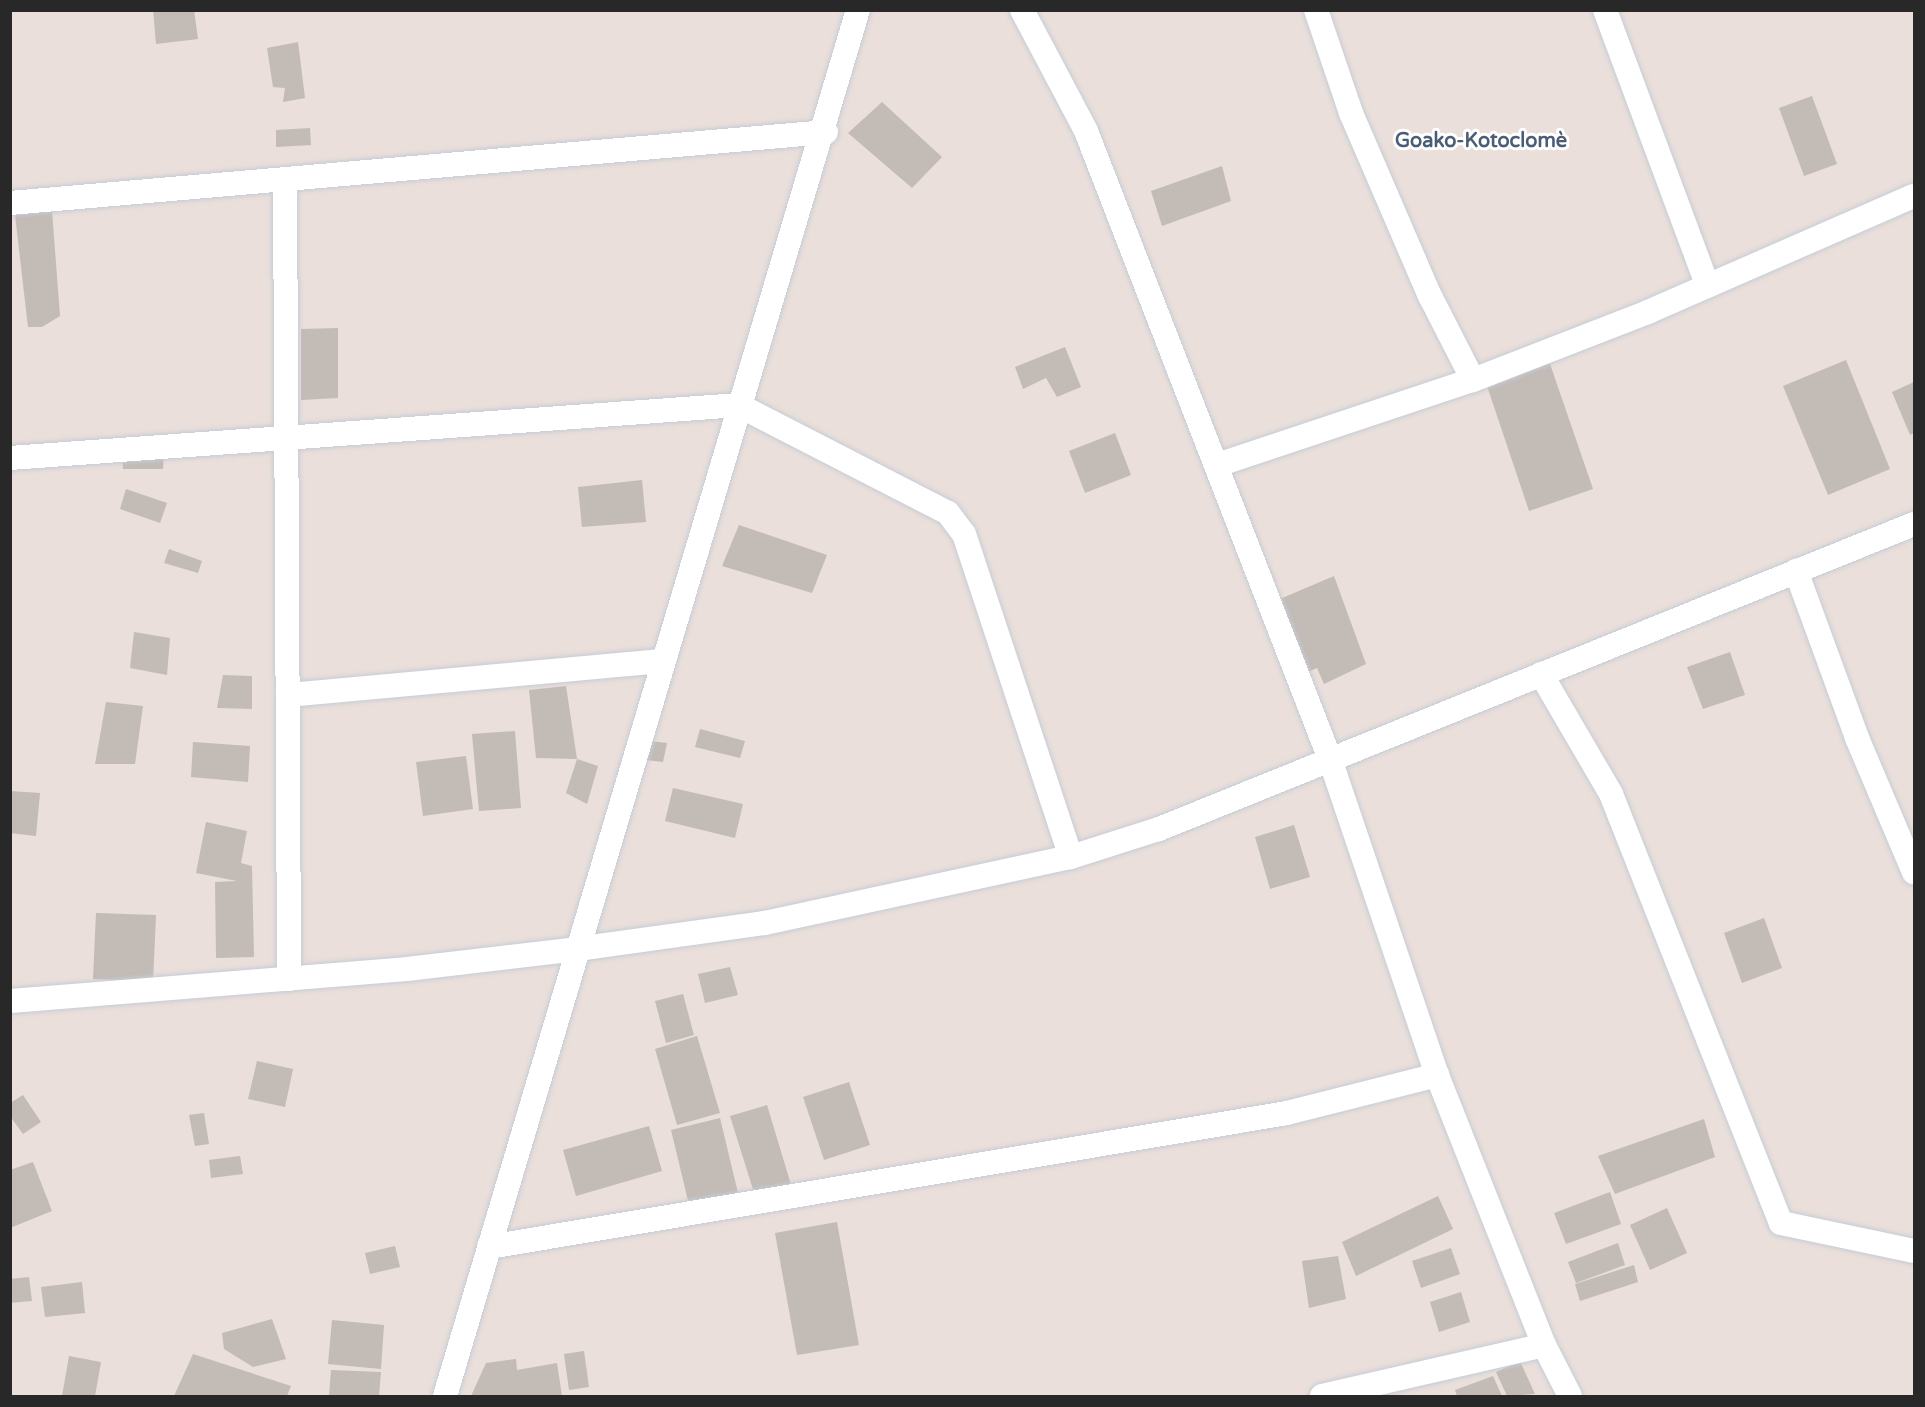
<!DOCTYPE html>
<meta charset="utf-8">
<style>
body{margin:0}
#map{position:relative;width:1925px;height:1407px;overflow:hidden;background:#eadfda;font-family:"Varela Round",sans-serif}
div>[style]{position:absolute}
.building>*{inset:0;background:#c2bbb6}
.roads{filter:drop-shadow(0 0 2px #c6ccd6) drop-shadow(0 0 2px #c6ccd6)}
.street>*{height:24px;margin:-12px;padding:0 12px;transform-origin:12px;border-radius:12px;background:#fff}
span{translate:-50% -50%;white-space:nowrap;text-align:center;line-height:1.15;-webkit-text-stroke:6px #fff;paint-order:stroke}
.quarter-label{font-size:20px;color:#4b5d76;font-weight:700}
.frame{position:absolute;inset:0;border:12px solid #282828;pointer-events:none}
</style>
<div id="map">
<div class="building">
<i style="clip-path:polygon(153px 10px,194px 10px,198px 39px,156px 44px)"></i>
<i style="clip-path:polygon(298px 42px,305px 98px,283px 102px,285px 88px,273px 87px,267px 48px)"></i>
<i style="clip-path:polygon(1812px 96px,1837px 164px,1804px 176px,1779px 108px)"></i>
<i style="clip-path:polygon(882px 102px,942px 157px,912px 188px,848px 133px)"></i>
<i style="clip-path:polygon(310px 128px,311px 145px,276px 147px,276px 130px)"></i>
<i style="clip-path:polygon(1222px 166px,1231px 201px,1162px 226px,1151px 191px)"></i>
<i style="clip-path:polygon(52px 211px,60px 316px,42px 327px,28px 327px,15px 215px)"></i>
<i style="clip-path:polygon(338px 328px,338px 398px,301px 400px,301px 329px)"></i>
<i style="clip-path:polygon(1065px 347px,1081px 387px,1057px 397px,1046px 378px,1023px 389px,1015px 367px)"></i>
<i style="clip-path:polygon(1846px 360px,1890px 469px,1828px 495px,1783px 386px)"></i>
<i style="clip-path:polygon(1549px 361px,1593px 489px,1529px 511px,1486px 383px)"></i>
<i style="clip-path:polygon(1914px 382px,1914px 433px,1910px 435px,1892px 392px)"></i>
<i style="clip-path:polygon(1115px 433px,1131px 475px,1085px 493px,1069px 451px)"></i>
<i style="clip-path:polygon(164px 451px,163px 469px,123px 469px,122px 453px)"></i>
<i style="clip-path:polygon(642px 480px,646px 522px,582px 527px,578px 487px)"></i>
<i style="clip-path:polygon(126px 489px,167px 503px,160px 523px,120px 509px)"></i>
<i style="clip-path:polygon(739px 525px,827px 555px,812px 593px,722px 566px)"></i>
<i style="clip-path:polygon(169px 549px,202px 561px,198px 573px,164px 563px)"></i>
<i style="clip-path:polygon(1334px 576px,1366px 664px,1324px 684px,1317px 668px,1308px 672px,1280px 599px)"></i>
<i style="clip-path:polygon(134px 632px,170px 638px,167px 675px,130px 668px)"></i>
<i style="clip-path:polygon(1730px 652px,1745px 695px,1703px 709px,1687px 667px)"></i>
<i style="clip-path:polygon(223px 675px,252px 676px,252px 709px,217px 708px)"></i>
<i style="clip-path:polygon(566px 686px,577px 759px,536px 758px,529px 690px)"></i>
<i style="clip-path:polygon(106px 702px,143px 706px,135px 764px,95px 764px)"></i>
<i style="clip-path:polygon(700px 729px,745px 741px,740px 758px,695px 747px)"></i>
<i style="clip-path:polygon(515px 731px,521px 808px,479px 811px,472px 734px)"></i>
<i style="clip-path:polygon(649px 741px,667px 743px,663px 762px,646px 760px)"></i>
<i style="clip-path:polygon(193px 742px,250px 746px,248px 782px,191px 777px)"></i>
<i style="clip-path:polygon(466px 756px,473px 809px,423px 816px,416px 762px)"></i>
<i style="clip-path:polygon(577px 759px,598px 766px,587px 804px,566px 793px)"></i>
<i style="clip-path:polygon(673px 788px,743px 804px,735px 838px,665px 821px)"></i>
<i style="clip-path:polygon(10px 791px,40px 793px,36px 836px,10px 833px)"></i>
<i style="clip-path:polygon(206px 822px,247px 831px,241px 863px,252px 866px,254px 957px,216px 958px,215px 882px,237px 881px,196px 873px)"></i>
<i style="clip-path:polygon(1294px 825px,1310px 877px,1270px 889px,1255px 837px)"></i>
<i style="clip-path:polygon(96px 913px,156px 915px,153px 982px,93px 979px)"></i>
<i style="clip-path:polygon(1764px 918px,1782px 968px,1742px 983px,1724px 933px)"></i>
<i style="clip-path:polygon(730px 967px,738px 995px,705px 1003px,698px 974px)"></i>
<i style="clip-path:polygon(683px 994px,694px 1035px,666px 1043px,655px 1001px)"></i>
<i style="clip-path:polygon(697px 1036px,720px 1113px,677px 1125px,655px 1049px)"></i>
<i style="clip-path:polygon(257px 1061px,293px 1069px,285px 1107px,248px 1099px)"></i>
<i style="clip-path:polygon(849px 1082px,870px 1145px,824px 1160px,803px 1097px)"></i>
<i style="clip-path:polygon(23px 1095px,41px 1122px,23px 1134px,10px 1116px,10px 1103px)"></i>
<i style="clip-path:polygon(767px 1105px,792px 1188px,756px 1199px,730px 1116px)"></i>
<i style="clip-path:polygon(204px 1113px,209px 1144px,195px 1146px,189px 1115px)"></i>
<i style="clip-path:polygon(720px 1118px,739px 1197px,690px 1209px,671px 1130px)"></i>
<i style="clip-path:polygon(1704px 1119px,1715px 1157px,1615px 1194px,1598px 1156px)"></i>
<i style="clip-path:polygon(649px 1126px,662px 1171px,576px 1196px,563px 1150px)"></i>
<i style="clip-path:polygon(240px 1156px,243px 1174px,211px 1178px,209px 1160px)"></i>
<i style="clip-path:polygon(33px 1162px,52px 1211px,10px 1228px,10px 1170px)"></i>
<i style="clip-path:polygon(1610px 1192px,1621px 1224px,1566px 1244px,1554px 1213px)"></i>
<i style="clip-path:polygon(1438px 1196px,1453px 1229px,1356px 1276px,1342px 1242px)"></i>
<i style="clip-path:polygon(1667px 1208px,1687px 1253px,1650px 1270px,1630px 1225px)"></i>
<i style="clip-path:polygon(837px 1222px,859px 1345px,797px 1355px,775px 1233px)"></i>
<i style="clip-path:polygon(1618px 1243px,1625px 1265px,1576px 1283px,1568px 1262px)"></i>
<i style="clip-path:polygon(395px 1246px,400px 1267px,370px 1274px,365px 1253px)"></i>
<i style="clip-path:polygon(1451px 1248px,1460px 1274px,1421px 1288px,1412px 1261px)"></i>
<i style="clip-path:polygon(1338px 1256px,1346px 1299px,1309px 1308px,1302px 1261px)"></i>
<i style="clip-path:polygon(1634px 1265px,1638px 1282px,1580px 1301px,1575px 1284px)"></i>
<i style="clip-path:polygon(29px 1277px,32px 1301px,10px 1303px,10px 1279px)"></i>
<i style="clip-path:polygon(82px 1282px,85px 1313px,45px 1317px,41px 1287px)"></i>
<i style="clip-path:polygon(1461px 1292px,1470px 1322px,1439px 1332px,1430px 1302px)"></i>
<i style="clip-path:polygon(272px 1319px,286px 1359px,253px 1367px,224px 1349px,222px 1333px)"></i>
<i style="clip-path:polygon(332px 1320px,384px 1325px,381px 1369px,328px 1364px)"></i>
<i style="clip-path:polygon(584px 1351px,589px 1387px,569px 1390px,564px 1354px)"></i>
<i style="clip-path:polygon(193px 1354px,291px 1386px,287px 1396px,174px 1396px)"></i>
<i style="clip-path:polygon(69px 1356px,101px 1362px,95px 1396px,62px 1396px)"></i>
<i style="clip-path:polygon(516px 1359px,517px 1370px,557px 1363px,562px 1396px,471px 1396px,486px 1363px)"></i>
<i style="clip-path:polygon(1520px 1361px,1535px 1394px,1507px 1396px,1496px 1372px)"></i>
<i style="clip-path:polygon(331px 1370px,381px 1372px,379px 1396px,329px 1396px)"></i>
<i style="clip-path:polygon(1493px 1376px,1502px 1396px,1457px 1396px,1455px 1390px)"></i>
</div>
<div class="roads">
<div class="street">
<i style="left:1022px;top:10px;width:137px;rotate:62.1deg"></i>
<i style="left:1086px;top:131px;width:674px;rotate:68.77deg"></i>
<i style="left:1330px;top:759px;width:334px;rotate:71.3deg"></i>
<i style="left:1437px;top:1075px;width:290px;rotate:68.4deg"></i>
<i style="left:1544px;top:1345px;width:57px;rotate:63deg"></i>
<i style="left:1316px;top:10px;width:109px;rotate:71.2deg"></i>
<i style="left:1351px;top:113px;width:199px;rotate:66.7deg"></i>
<i style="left:1430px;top:296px;width:94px;rotate:62.9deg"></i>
<i style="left:1605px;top:10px;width:290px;rotate:69.6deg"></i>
<i style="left:285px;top:179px;width:800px;rotate:89.71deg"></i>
<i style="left:10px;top:203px;width:819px;rotate:-4.97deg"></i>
<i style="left:10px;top:458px;width:730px;rotate:-4.16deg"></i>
<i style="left:738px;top:405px;width:236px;rotate:27.2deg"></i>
<i style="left:948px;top:513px;width:26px;rotate:53deg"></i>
<i style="left:964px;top:534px;width:340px;rotate:71.7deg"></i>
<i style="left:1217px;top:465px;width:270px;rotate:-18.4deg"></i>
<i style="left:1473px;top:380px;width:188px;rotate:-21.2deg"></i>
<i style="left:1648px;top:312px;width:290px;rotate:-23.6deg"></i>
<i style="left:1796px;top:571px;width:178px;rotate:69.9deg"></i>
<i style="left:1857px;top:738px;width:146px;rotate:67deg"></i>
<i style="left:1541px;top:674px;width:139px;rotate:59.7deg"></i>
<i style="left:1611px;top:794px;width:461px;rotate:68.4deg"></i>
<i style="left:1781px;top:1223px;width:136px;rotate:11.9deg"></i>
<i style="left:288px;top:695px;width:377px;rotate:-5.2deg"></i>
<i style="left:10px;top:1001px;width:398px;rotate:-4.6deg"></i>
<i style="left:407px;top:969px;width:171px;rotate:-6.7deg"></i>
<i style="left:577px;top:949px;width:190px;rotate:-7.9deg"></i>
<i style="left:765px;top:923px;width:313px;rotate:-12.2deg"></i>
<i style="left:1071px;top:857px;width:92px;rotate:-17.7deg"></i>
<i style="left:1159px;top:829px;width:814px;rotate:-22deg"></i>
<i style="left:489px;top:1247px;width:809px;rotate:-9.53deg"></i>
<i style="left:1287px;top:1113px;width:155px;rotate:-14.2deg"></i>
<i style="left:445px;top:1396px;width:1446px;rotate:-73.41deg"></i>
<i style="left:1322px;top:1396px;width:228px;rotate:-12.9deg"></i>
</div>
</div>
<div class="quarter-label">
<span style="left:1481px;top:141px">Goako-Kotoclomè</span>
</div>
<div class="frame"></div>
</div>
